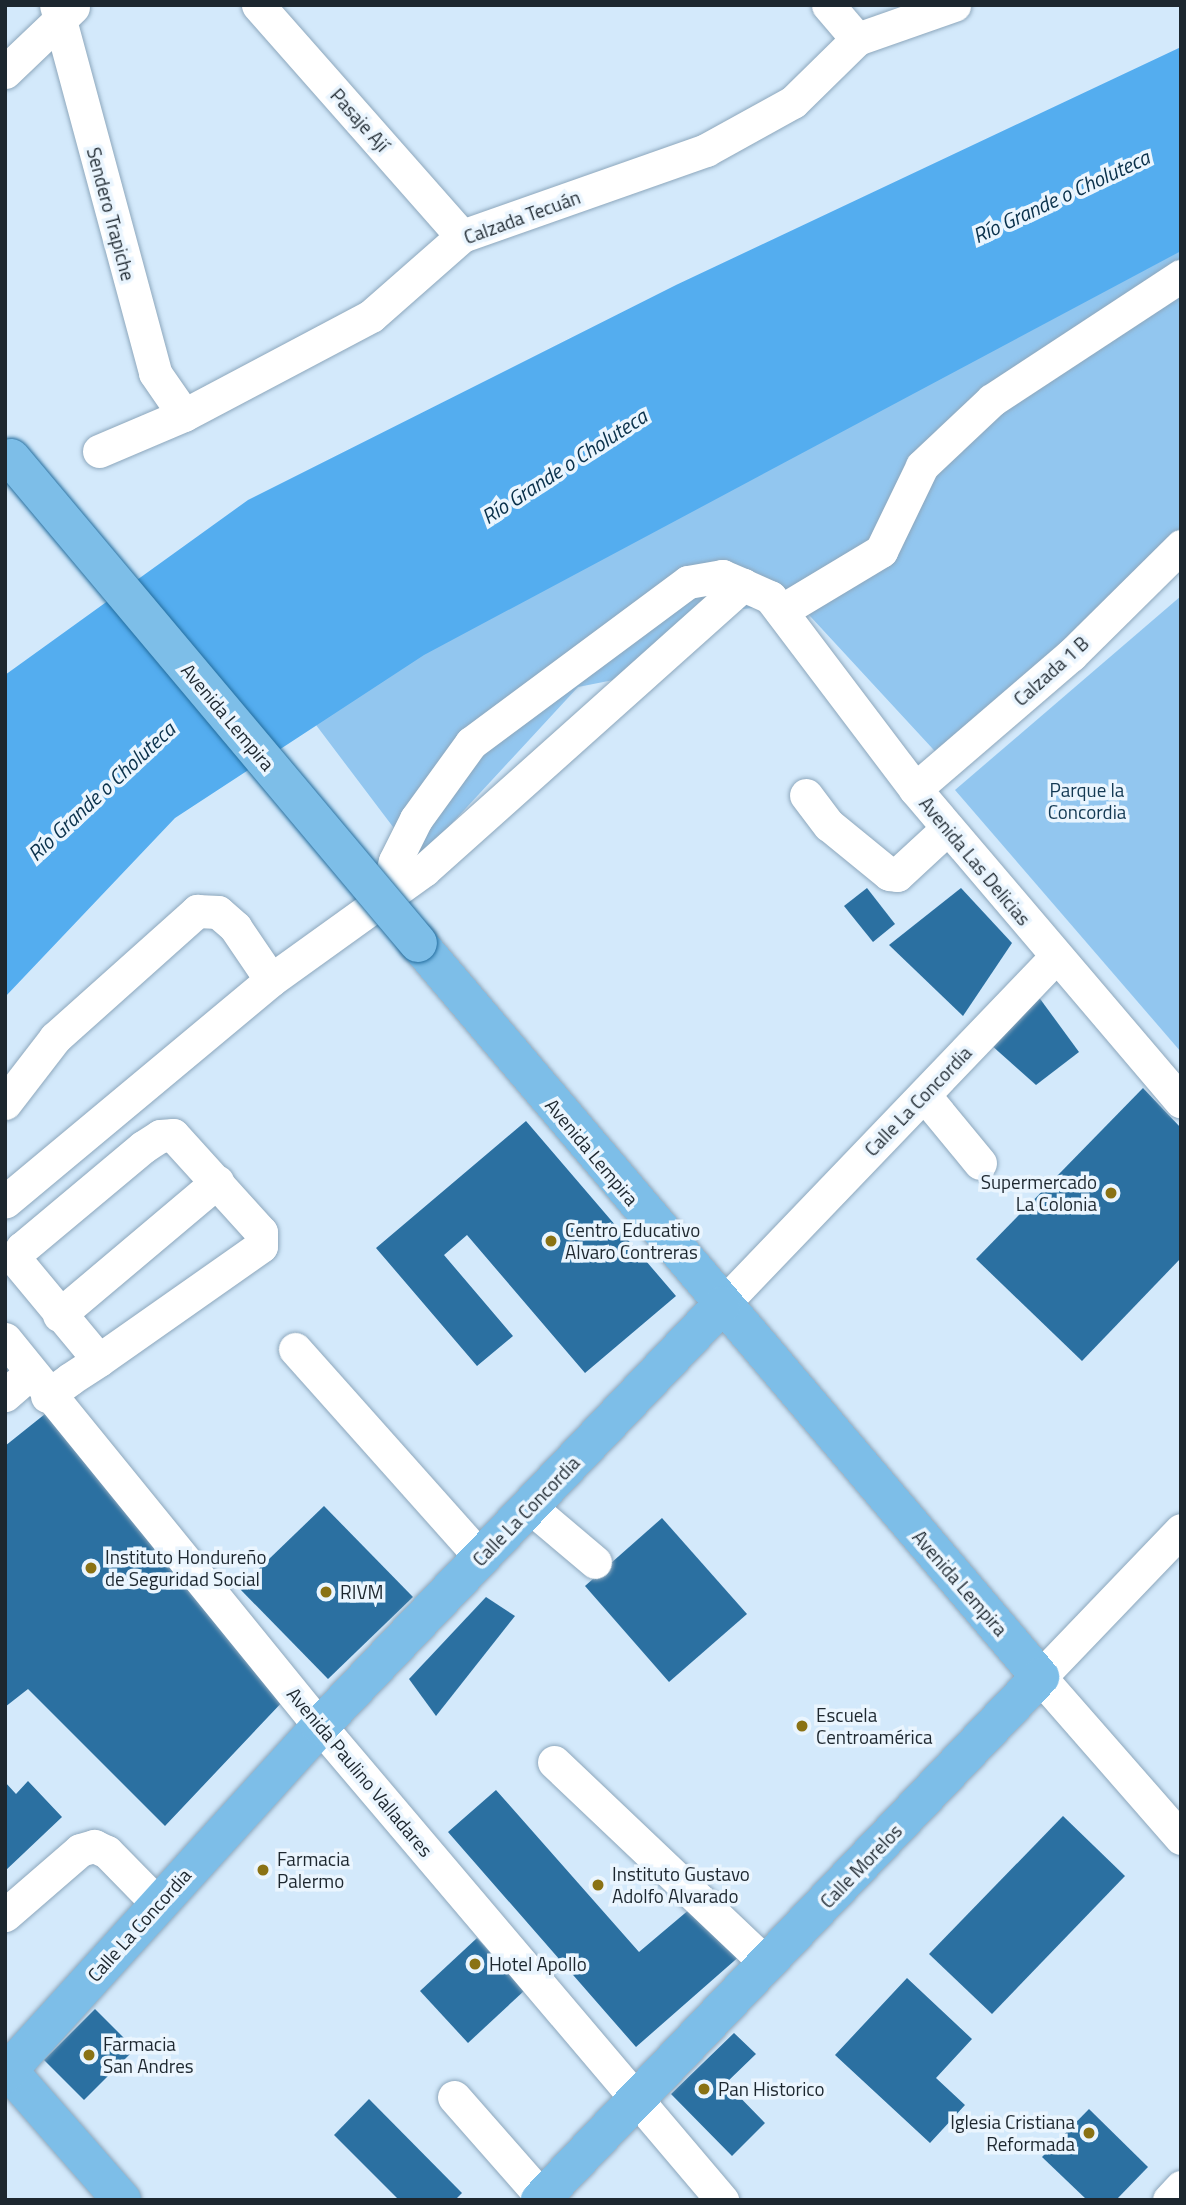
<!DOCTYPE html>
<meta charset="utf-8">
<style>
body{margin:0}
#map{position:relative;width:1186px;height:2205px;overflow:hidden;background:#d3e9fb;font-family:"Titillium Web",sans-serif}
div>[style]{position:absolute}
.green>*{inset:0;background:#92c6ef}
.water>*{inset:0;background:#54adef}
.building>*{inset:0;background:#2b70a1}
.roads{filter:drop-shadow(0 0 2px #8da7bc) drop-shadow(0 0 2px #8da7bc)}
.minor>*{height:33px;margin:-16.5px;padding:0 16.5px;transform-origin:16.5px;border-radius:16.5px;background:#fff}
.major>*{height:38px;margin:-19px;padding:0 19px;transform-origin:19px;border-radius:19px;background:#7dbee8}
.bridges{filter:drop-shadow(0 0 2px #236d9e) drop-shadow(0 0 2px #236d9e)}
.major-bridge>*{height:38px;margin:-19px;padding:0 19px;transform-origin:19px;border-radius:19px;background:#7dbee8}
.dots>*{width:19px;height:19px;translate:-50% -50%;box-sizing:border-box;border:4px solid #eaf5fe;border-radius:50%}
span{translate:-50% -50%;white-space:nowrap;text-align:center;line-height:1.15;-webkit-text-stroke:7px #eaf5fe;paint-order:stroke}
.street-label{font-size:19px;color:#1d272f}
.park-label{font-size:19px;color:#133953}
.poi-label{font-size:19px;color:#1d272f}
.right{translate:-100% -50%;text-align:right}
.left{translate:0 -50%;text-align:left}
.water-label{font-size:21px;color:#09304a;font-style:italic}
.frame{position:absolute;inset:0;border:7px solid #1d272f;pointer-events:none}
</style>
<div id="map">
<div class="green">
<i style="clip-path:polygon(1181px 215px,1181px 541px,944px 761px,798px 603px,733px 610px,649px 673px,578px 687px,418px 860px,279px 676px)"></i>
<i style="clip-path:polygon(1181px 596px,1181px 1052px,955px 790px)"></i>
</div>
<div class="water">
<i style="clip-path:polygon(1181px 47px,1181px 251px,424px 655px,175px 818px,5px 997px,5px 675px,248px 500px,676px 285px)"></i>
</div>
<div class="building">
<i style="clip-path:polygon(867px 888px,895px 924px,873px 942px,844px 906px)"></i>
<i style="clip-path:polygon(961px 888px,1012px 943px,963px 1016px,889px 945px)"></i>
<i style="clip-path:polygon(1038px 996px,1079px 1052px,1036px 1085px,990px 1044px)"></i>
<i style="clip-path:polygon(1143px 1088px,1181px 1128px,1181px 1258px,1082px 1361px,976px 1259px)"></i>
<i style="clip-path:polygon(526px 1121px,676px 1296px,585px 1373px,467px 1235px,444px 1255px,513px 1336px,477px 1366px,376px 1248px)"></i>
<i style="clip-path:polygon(45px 1414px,286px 1698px,165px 1826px,28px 1689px,5px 1707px,5px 1446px)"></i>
<i style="clip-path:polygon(324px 1506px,413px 1597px,328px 1679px,239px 1588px)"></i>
<i style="clip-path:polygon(662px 1518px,747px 1614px,669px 1682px,585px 1586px)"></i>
<i style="clip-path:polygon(486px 1597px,515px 1616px,436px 1716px,409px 1679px)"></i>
<i style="clip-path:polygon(28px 1781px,62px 1817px,5px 1871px,5px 1782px,16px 1794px)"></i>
<i style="clip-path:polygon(496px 1790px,639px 1952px,697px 1903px,742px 1954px,636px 2047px,448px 1832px)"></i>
<i style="clip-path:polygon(1063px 1816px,1125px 1876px,992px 2014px,929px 1954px)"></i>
<i style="clip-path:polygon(477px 1938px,525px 1990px,468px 2043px,420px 1991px)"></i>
<i style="clip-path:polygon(907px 1978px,972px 2039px,936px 2078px,965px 2105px,930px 2143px,835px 2055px)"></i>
<i style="clip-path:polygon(95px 2009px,135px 2049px,84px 2100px,44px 2060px)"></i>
<i style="clip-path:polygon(734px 2033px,756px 2054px,726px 2083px,765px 2123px,732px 2156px,671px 2094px)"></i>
<i style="clip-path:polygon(369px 2099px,462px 2193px,455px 2200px,399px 2200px,334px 2135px)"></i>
<i style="clip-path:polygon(1089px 2109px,1148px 2167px,1116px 2200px,1087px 2200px,1042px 2157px)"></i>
</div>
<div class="roads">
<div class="minor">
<i style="left:56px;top:5px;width:381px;rotate:74.9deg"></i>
<i style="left:155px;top:373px;width:51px;rotate:55.4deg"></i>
<i style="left:258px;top:5px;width:308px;rotate:48.6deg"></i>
<i style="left:828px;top:5px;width:45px;rotate:49.5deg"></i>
<i style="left:5px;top:72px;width:94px;rotate:-43.7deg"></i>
<i style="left:99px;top:451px;width:92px;rotate:-23deg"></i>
<i style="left:184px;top:415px;width:212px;rotate:-27.9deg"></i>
<i style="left:371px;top:316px;width:121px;rotate:-41.3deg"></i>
<i style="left:462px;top:236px;width:259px;rotate:-19.4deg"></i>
<i style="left:706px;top:150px;width:99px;rotate:-28.9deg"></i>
<i style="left:793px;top:102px;width:90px;rotate:-44.5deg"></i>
<i style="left:857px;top:39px;width:103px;rotate:-19.3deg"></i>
<i style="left:781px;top:611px;width:117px;rotate:-31deg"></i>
<i style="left:881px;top:551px;width:94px;rotate:-64.2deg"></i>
<i style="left:922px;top:466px;width:96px;rotate:-43.3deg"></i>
<i style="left:992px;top:400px;width:226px;rotate:-33.3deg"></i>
<i style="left:915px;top:789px;width:206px;rotate:-40.7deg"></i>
<i style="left:1071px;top:655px;width:155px;rotate:-44.7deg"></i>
<i style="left:806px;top:795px;width:38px;rotate:53deg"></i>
<i style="left:829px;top:825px;width:77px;rotate:39.2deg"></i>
<i style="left:889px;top:874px;width:8px;rotate:7deg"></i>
<i style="left:897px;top:875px;width:69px;rotate:-42.7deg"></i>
<i style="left:385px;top:898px;width:38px;rotate:-75deg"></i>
<i style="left:395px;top:861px;width:47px;rotate:-63.4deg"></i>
<i style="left:416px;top:819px;width:94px;rotate:-54.1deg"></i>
<i style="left:471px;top:743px;width:270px;rotate:-36.6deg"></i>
<i style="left:688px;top:582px;width:35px;rotate:-10deg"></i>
<i style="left:722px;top:576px;width:23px;rotate:23deg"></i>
<i style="left:271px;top:980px;width:188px;rotate:-35.7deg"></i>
<i style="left:424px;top:870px;width:428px;rotate:-41.8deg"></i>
<i style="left:743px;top:585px;width:30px;rotate:24deg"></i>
<i style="left:770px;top:597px;width:241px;rotate:52.9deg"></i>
<i style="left:915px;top:789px;width:410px;rotate:49.6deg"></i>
<i style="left:924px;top:1095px;width:88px;rotate:50.5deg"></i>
<i style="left:5px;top:1103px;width:82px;rotate:-52.4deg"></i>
<i style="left:55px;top:1038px;width:191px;rotate:-41.8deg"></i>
<i style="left:197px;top:911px;width:21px;rotate:3deg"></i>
<i style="left:218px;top:912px;width:23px;rotate:41deg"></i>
<i style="left:235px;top:927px;width:64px;rotate:55.8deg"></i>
<i style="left:271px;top:980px;width:346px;rotate:140.2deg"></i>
<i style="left:721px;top:1306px;width:484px;rotate:-46.2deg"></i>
<i style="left:59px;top:1315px;width:207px;rotate:-40.1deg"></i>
<i style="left:5px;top:1339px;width:499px;rotate:50.9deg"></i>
<i style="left:320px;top:1726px;width:622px;rotate:49.7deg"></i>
<i style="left:295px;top:1349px;width:280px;rotate:48.3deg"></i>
<i style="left:5px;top:1395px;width:33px;rotate:-41deg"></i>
<i style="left:47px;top:1396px;width:29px;rotate:-36deg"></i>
<i style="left:70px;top:1379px;width:35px;rotate:-33deg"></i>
<i style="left:99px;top:1360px;width:198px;rotate:-35.1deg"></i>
<i style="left:261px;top:1246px;width:14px;rotate:-90deg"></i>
<i style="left:261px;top:1232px;width:131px;rotate:-132.2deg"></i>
<i style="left:173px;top:1135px;width:13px;rotate:176deg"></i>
<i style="left:160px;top:1136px;width:20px;rotate:147deg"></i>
<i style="left:143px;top:1147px;width:158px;rotate:140.1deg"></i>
<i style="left:22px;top:1248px;width:13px;rotate:122deg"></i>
<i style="left:15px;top:1259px;width:131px;rotate:50.3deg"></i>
<i style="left:530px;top:1507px;width:85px;rotate:40.2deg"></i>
<i style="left:1181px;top:1530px;width:204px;rotate:133.8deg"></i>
<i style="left:1040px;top:1677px;width:214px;rotate:48.8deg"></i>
<i style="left:554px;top:1762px;width:294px;rotate:43.5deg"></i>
<i style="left:5px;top:1915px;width:99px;rotate:-40.9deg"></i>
<i style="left:80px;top:1850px;width:15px;rotate:-16deg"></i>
<i style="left:94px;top:1846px;width:14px;rotate:25deg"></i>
<i style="left:107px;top:1852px;width:73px;rotate:45.6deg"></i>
<i style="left:454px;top:2097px;width:133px;rotate:48.7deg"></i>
<i style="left:1169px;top:2200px;width:18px;rotate:-47deg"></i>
</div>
<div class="major">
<i style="left:418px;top:943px;width:962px;rotate:49.72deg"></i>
<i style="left:1040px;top:1677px;width:724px;rotate:133.71deg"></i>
<i style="left:8px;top:2070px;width:173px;rotate:48.8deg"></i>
<i style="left:5px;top:2074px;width:469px;rotate:-47.8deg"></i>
<i style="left:320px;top:1726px;width:581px;rotate:-46.33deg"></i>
</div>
</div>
<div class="bridges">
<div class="major-bridge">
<i style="left:11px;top:458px;width:633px;rotate:50deg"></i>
</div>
</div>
<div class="dots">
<i style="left:1111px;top:1193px;background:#8a7214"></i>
<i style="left:551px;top:1241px;background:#8a7214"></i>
<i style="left:91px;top:1568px;background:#8a7214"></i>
<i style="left:326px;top:1592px;background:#8a7214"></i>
<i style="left:802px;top:1726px;background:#8a7214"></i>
<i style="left:263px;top:1870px;background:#8a7214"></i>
<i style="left:598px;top:1885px;background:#8a7214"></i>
<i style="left:475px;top:1964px;background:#8a7214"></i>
<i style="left:89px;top:2055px;background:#8a7214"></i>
<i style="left:704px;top:2089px;background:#8a7214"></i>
<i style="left:1089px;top:2133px;background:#8a7214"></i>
</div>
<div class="street-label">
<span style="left:360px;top:120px;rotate:48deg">Pasaje Ají</span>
<span style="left:111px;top:214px;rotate:75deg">Sendero Trapiche</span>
<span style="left:522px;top:217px;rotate:-20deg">Calzada Tecuán</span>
<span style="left:1051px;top:671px;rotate:-42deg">Calzada 1 B</span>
<span style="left:228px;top:717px;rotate:50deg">Avenida Lempira</span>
<span style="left:975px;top:861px;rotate:50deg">Avenida Las Delicias</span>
<span style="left:918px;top:1101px;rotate:-46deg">Calle La Concordia</span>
<span style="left:592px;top:1152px;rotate:50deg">Avenida Lempira</span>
<span style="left:526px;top:1511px;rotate:-46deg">Calle La Concordia</span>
<span style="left:960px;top:1583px;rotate:49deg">Avenida Lempira</span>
<span style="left:360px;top:1772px;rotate:50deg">Avenida Paulino Valladares</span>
<span style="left:861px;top:1866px;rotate:-46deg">Calle Morelos</span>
<span style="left:139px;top:1925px;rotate:-48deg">Calle La Concordia</span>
</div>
<div class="park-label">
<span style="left:1087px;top:801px">Parque la<br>Concordia</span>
</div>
<div class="poi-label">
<span class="right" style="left:1097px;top:1193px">Supermercado<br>La Colonia</span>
<span class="left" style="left:565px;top:1241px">Centro Educativo<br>Alvaro Contreras</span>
<span class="left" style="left:105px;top:1568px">Instituto Hondureño<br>de Seguridad Social</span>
<span class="left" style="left:340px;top:1592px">RIVM</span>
<span class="left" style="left:816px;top:1726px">Escuela<br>Centroamérica</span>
<span class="left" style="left:277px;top:1870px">Farmacia<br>Palermo</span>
<span class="left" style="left:612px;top:1885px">Instituto Gustavo<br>Adolfo Alvarado</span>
<span class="left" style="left:489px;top:1964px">Hotel Apollo</span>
<span class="left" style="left:103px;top:2055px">Farmacia<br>San Andres</span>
<span class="left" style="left:718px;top:2089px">Pan Historico</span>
<span class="right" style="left:1075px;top:2133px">Iglesia Cristiana<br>Reformada</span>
</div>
<div class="water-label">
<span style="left:1061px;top:196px;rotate:-25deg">Río Grande o Choluteca</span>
<span style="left:564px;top:466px;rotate:-33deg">Río Grande o Choluteca</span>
<span style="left:101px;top:791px;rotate:-43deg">Río Grande o Choluteca</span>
</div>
<div class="frame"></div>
</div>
